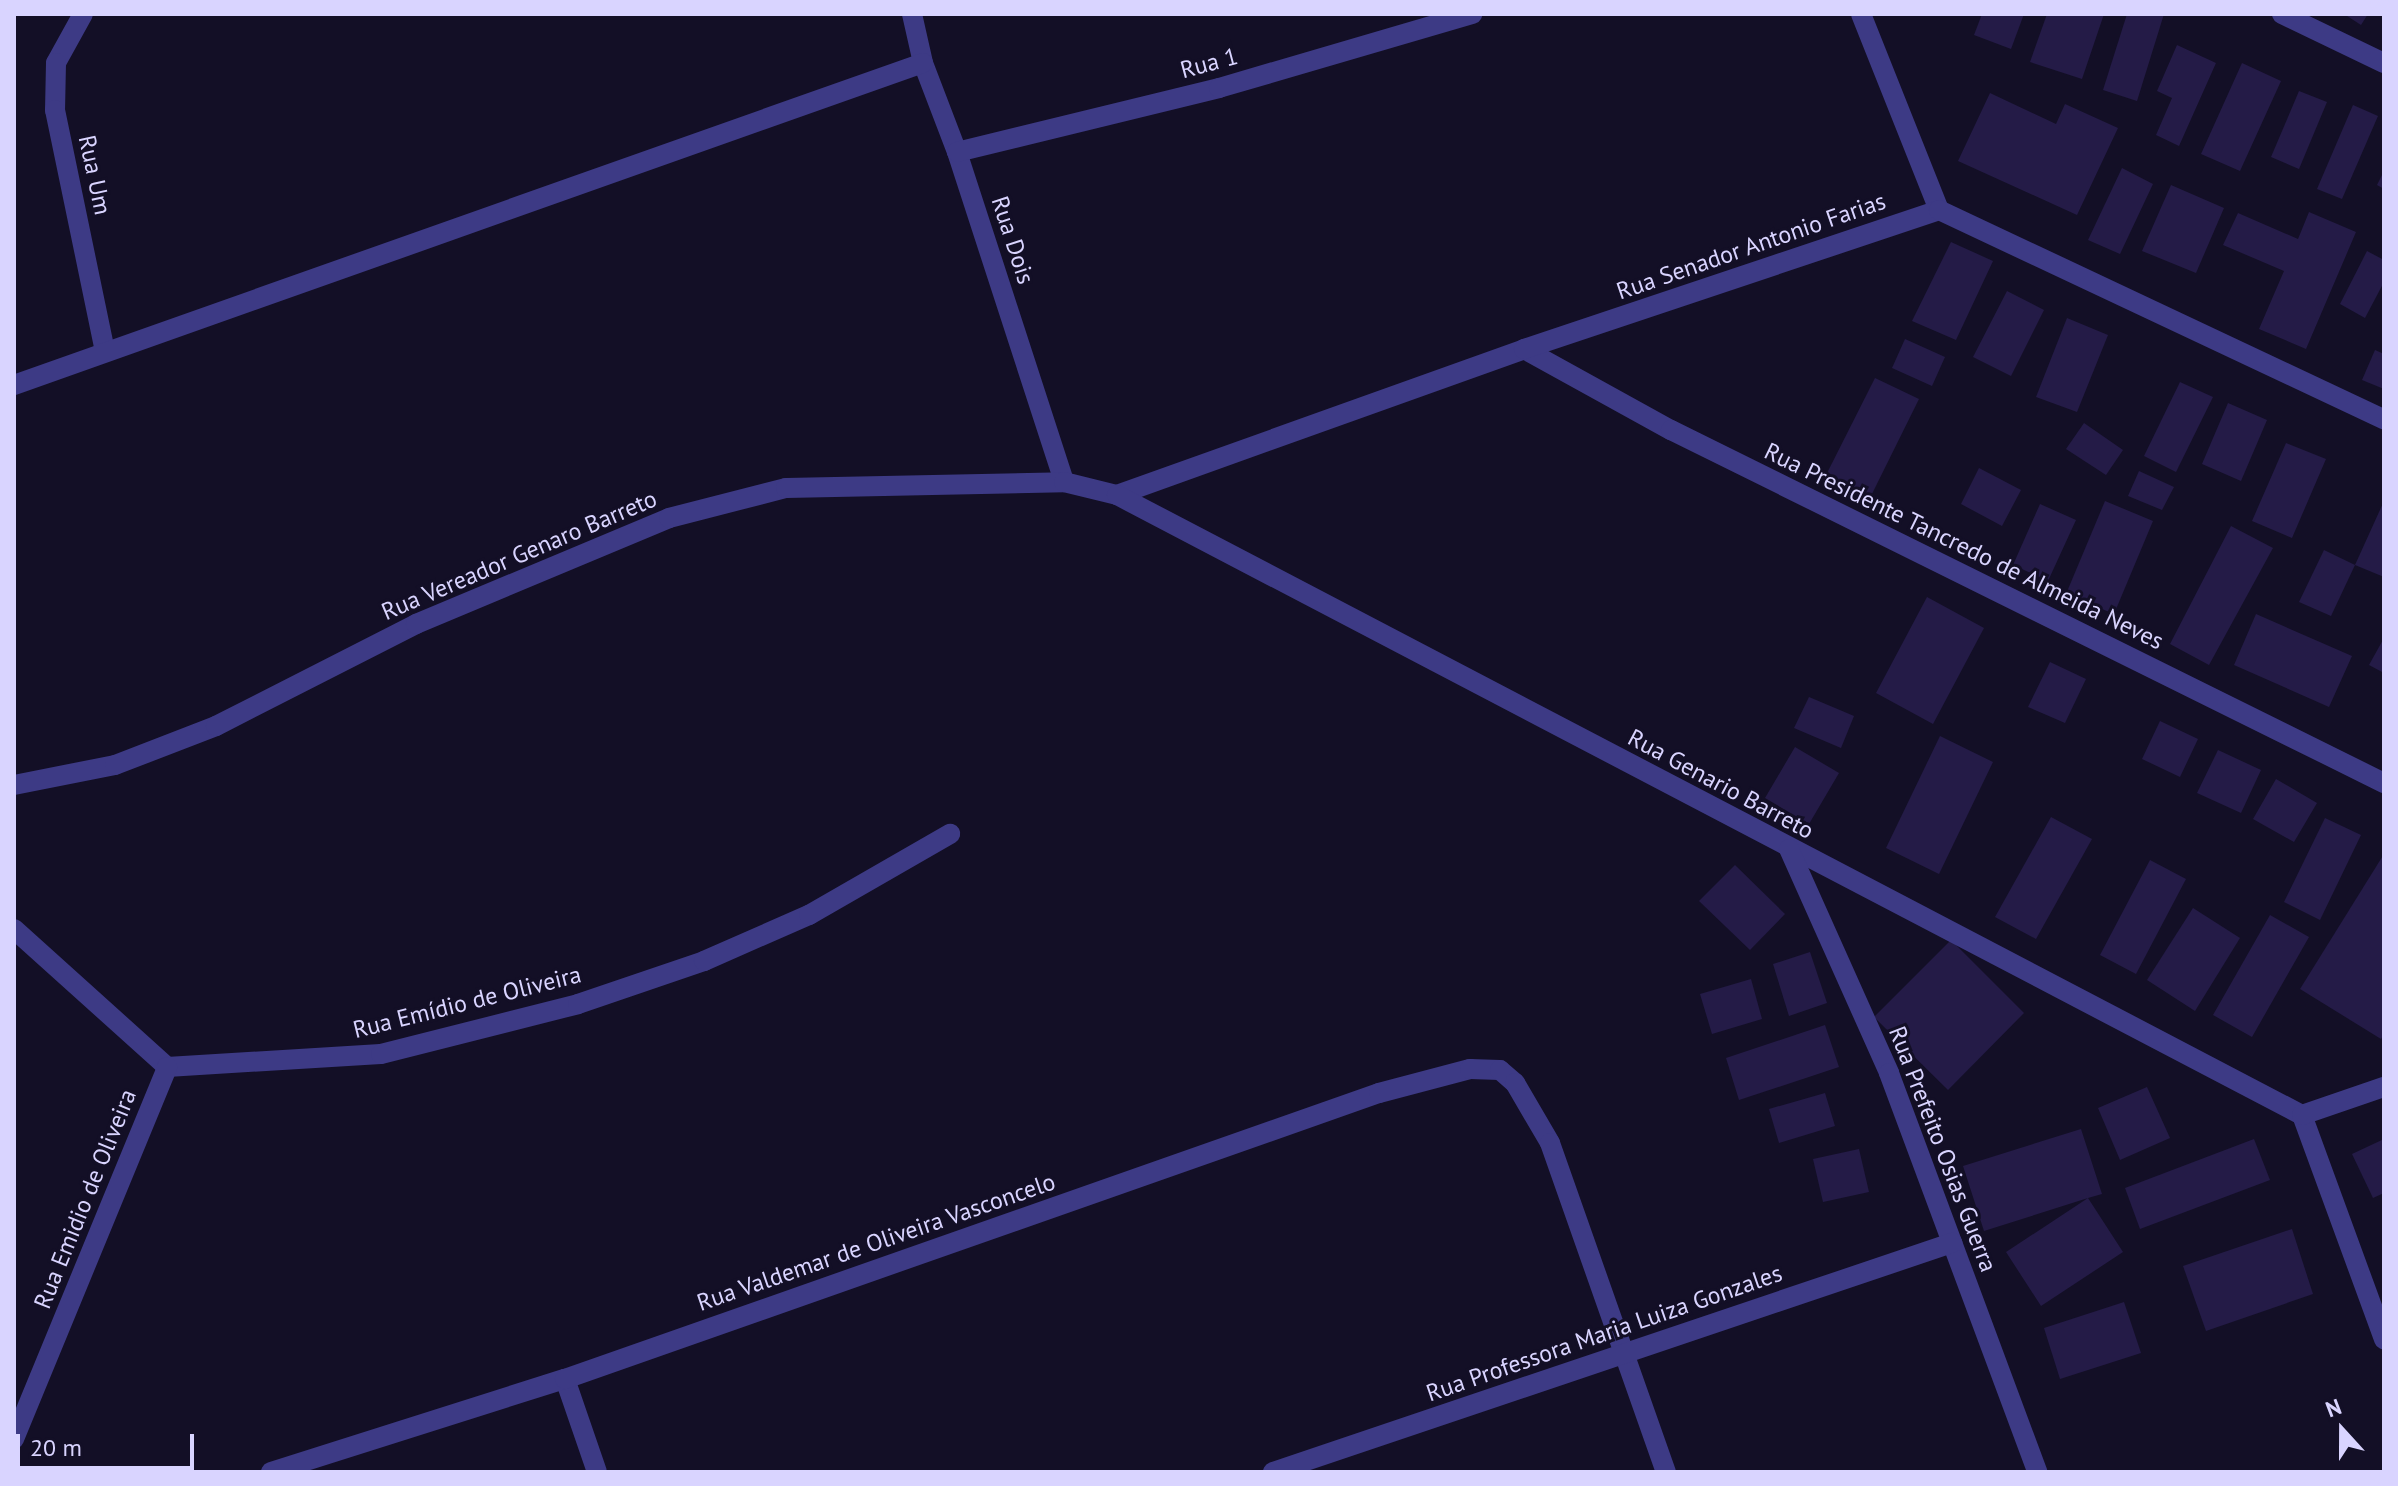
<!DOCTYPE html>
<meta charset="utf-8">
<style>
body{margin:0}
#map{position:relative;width:2398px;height:1486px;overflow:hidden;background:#130f26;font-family:"PT Sans",sans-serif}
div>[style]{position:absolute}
.building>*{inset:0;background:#241b47}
.street>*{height:20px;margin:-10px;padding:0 10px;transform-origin:10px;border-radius:10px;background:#3d3a85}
span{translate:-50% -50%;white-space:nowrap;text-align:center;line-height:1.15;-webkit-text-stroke:6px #130f26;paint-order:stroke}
.street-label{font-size:24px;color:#d9d4ff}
.frame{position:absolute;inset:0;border:16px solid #d9d4ff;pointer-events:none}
.north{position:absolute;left:2302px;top:1390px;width:80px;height:80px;-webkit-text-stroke:6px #130f26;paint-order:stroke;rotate:339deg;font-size:22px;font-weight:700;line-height:32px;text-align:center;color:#d9d4ff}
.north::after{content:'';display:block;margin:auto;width:28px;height:36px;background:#d9d4ff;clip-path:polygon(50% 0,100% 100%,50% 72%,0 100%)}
.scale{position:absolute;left:16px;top:1434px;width:178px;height:36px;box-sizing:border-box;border:4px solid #d9d4ff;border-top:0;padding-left:10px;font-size:24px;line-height:28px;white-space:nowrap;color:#d9d4ff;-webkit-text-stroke:6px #130f26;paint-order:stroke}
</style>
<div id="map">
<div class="building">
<i style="clip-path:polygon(1982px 14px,2024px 14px,2011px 49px,1974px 35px)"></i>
<i style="clip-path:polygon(2047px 14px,2104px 14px,2082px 79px,2030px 62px)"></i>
<i style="clip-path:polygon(2127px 14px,2164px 14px,2137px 101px,2103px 90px)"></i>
<i style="clip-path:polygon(2344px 14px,2368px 14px,2361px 25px)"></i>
<i style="clip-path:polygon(2177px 45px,2216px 63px,2179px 146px,2156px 135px,2172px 98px,2157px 91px)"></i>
<i style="clip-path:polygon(2242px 63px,2281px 81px,2240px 171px,2201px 154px)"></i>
<i style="clip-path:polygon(2299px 91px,2327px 102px,2299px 169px,2271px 157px)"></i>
<i style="clip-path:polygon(1990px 93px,2056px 124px,2065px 104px,2118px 128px,2077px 215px,1958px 161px)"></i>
<i style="clip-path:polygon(2353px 105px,2378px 116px,2342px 199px,2317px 189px)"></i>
<i style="clip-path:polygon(2122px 168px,2153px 184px,2120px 254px,2088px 240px)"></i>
<i style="clip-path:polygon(2384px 171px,2384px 189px,2377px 185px)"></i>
<i style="clip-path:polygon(2171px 185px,2224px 208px,2196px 273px,2142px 251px)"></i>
<i style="clip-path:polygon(2309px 212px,2356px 232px,2306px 349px,2259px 329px,2284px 271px,2223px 245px,2238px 213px,2298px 239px)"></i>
<i style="clip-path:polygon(1951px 242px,1993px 261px,1956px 340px,1912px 321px)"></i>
<i style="clip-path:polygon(2367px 251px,2384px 260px,2384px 282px,2365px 318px,2340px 304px)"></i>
<i style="clip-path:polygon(2007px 291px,2044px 310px,2011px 376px,1973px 357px)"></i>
<i style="clip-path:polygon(2067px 318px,2108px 335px,2077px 412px,2036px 397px)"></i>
<i style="clip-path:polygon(1905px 339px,1945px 357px,1932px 386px,1892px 368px)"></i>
<i style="clip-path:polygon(2375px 350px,2384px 354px,2384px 389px,2362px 380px)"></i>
<i style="clip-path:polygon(1875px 378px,1919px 399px,1867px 504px,1822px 483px)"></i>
<i style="clip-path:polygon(2180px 382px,2213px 397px,2176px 472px,2144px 456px)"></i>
<i style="clip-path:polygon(2228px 403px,2267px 420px,2241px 481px,2202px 464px)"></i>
<i style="clip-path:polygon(2084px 423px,2123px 450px,2106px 475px,2066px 449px)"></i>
<i style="clip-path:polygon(2286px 443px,2326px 459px,2292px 538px,2252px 521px)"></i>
<i style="clip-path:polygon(1979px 468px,2021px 490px,2002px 526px,1961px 504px)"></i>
<i style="clip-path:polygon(2139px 471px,2174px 487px,2162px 510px,2128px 496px)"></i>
<i style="clip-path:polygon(2105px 501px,2153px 521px,2114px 614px,2066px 594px)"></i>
<i style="clip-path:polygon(2384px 501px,2384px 577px,2355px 565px)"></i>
<i style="clip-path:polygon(2040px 504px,2076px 520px,2048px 581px,2013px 565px)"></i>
<i style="clip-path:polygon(2231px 526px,2273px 548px,2209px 665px,2170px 644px)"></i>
<i style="clip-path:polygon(2324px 550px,2355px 565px,2331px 616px,2299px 602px)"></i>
<i style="clip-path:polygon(1927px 597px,1984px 628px,1933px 724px,1876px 693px)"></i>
<i style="clip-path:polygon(2256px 614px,2352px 656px,2329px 707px,2234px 665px)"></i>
<i style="clip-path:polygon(2384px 638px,2384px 673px,2369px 665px)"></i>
<i style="clip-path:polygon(2050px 662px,2086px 679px,2065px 723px,2028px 707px)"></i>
<i style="clip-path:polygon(1809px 697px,1854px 716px,1841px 748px,1794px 728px)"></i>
<i style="clip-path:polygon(2160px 721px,2198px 739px,2180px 777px,2142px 759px)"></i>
<i style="clip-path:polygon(1940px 736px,1993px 762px,1939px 874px,1886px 848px)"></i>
<i style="clip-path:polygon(1795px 747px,1839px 773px,1809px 824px,1765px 798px)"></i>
<i style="clip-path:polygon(2218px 750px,2261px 770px,2241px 813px,2197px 793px)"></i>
<i style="clip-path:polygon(2276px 779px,2317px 803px,2294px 842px,2253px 819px)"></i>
<i style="clip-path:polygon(2051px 817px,2092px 839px,2036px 939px,1995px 917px)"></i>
<i style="clip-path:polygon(2325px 818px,2361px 835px,2320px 920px,2284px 902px)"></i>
<i style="clip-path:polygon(2384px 854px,2384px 1034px,2381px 1039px,2300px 989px)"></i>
<i style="clip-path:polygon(2150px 860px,2186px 879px,2136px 974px,2100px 955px)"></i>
<i style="clip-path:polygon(1735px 865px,1785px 914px,1750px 950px,1699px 901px)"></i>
<i style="clip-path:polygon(2193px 908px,2240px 938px,2195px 1011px,2147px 980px)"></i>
<i style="clip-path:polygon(2270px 915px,2309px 937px,2252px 1037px,2213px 1015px)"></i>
<i style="clip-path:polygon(1951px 940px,2024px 1013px,1948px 1090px,1874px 1017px)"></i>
<i style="clip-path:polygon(1810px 952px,1827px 1003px,1789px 1016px,1773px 964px)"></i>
<i style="clip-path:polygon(1751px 979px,1762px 1019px,1712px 1034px,1700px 994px)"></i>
<i style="clip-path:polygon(1825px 1025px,1839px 1067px,1739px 1100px,1726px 1058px)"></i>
<i style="clip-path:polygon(2147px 1087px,2170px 1138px,2120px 1160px,2098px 1108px)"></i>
<i style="clip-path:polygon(1825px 1093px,1835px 1126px,1779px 1143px,1769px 1109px)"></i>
<i style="clip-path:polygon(2081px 1129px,2102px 1194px,2088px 1198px,2123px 1252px,2041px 1306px,2006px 1252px,2088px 1198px,1984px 1231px,1963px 1166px)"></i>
<i style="clip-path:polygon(2254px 1139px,2270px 1180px,2140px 1229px,2125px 1188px)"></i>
<i style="clip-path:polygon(2384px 1139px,2384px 1193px,2373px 1198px,2352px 1154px)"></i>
<i style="clip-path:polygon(1859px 1149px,1869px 1192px,1823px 1202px,1813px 1159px)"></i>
<i style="clip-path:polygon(2292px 1229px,2313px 1294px,2206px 1331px,2183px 1266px)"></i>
<i style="clip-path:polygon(2124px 1302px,2141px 1353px,2060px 1379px,2044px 1328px)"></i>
</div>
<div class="street">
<i style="left:83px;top:14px;width:56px;rotate:118.9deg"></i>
<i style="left:56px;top:63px;width:47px;rotate:91.2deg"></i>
<i style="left:55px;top:110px;width:247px;rotate:78.3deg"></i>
<i style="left:912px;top:14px;width:50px;rotate:77.3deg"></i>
<i style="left:923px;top:63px;width:95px;rotate:69.1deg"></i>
<i style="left:957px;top:152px;width:347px;rotate:72deg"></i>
<i style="left:1861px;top:14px;width:211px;rotate:68.3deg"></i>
<i style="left:2282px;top:14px;width:113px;rotate:25.7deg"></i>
<i style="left:957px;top:152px;width:270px;rotate:-13.7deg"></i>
<i style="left:1219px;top:88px;width:264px;rotate:-16.3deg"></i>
<i style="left:1524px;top:349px;width:168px;rotate:28.9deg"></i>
<i style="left:1671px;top:430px;width:796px;rotate:26.34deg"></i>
<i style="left:14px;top:385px;width:964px;rotate:-19.51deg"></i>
<i style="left:1117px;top:495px;width:432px;rotate:-19.7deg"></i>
<i style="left:1524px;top:349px;width:438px;rotate:-18.5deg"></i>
<i style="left:1939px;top:210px;width:492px;rotate:25.2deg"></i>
<i style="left:14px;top:785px;width:103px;rotate:-11.2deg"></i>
<i style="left:115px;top:765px;width:108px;rotate:-21.1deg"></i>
<i style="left:216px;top:726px;width:225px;rotate:-27deg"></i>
<i style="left:416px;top:624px;width:274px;rotate:-22.7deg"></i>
<i style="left:669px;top:518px;width:121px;rotate:-14.4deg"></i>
<i style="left:786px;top:488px;width:278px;rotate:-1.2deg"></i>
<i style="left:1064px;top:482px;width:55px;rotate:13.8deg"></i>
<i style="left:1117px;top:495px;width:1337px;rotate:27.62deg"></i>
<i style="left:1789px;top:849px;width:245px;rotate:65.9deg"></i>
<i style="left:1889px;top:1073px;width:426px;rotate:69.6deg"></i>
<i style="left:14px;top:929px;width:206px;rotate:42deg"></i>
<i style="left:167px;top:1067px;width:214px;rotate:-3.5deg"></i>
<i style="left:381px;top:1054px;width:203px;rotate:-14.2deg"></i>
<i style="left:578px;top:1004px;width:133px;rotate:-18.8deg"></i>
<i style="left:704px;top:961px;width:115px;rotate:-23.7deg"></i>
<i style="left:809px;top:915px;width:163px;rotate:-29.9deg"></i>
<i style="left:2302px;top:1115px;width:239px;rotate:69.9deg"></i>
<i style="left:2302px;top:1115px;width:87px;rotate:-18.9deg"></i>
<i style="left:565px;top:1379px;width:98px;rotate:71deg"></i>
<i style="left:14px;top:1439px;width:402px;rotate:-67.6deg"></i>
<i style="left:271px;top:1472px;width:308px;rotate:-17.6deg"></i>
<i style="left:565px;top:1379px;width:863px;rotate:-19.36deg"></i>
<i style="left:1379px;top:1093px;width:94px;rotate:-14.8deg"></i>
<i style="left:1470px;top:1069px;width:30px;rotate:2deg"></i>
<i style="left:1500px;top:1070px;width:20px;rotate:41deg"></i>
<i style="left:1515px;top:1083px;width:69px;rotate:59.7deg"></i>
<i style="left:1550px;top:1143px;width:349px;rotate:70.6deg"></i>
<i style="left:1273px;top:1472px;width:717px;rotate:-18.64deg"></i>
</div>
<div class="street-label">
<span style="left:1209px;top:63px;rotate:-15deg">Rua 1</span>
<span style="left:95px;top:175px;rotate:78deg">Rua Um</span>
<span style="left:1013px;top:240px;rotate:72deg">Rua Dois</span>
<span style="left:1751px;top:246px;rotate:-19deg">Rua Senador Antonio Farias</span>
<span style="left:1964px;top:546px;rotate:26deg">Rua Presidente Tancredo de Almeida Neves</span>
<span style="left:519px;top:555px;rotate:-23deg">Rua Vereador Genaro Barreto</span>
<span style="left:1721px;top:784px;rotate:28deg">Rua Genario Barreto</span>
<span style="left:467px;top:1002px;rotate:-14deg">Rua Emídio de Oliveira</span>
<span style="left:1943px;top:1149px;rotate:69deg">Rua Prefeito Osias Guerra</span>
<span style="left:85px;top:1199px;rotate:-68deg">Rua Emidio de Oliveira</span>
<span style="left:876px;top:1242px;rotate:-19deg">Rua Valdemar de Oliveira Vasconcelo</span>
<span style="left:1604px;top:1333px;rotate:-19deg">Rua Professora Maria Luiza Gonzales</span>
</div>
<div class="frame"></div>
<div class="north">N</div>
<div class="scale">20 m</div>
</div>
